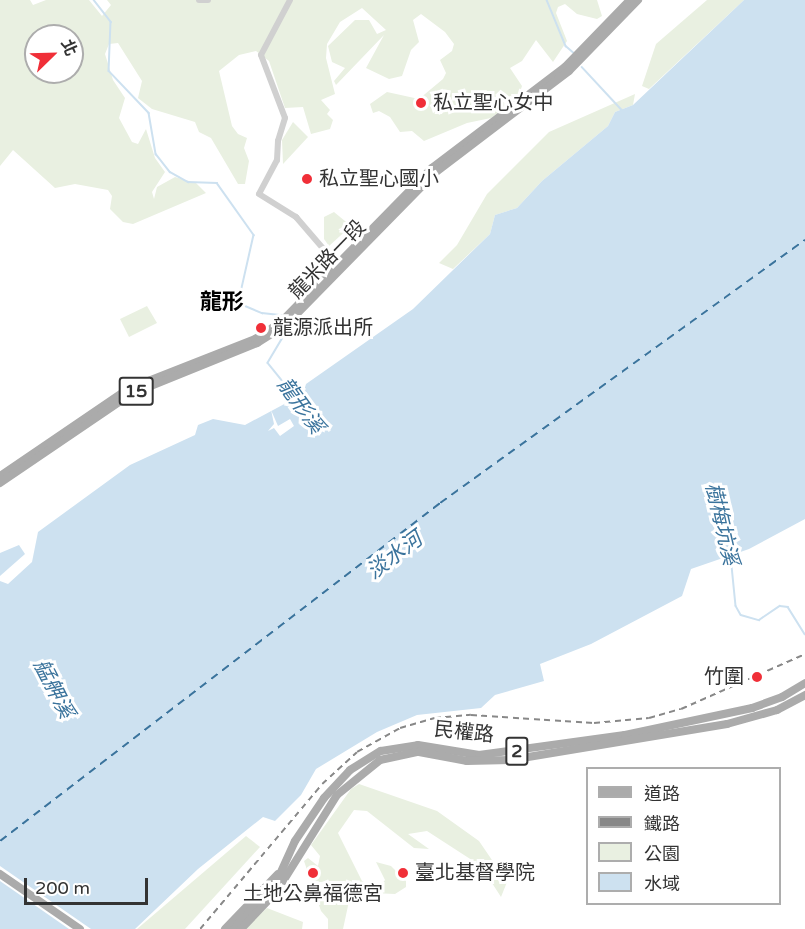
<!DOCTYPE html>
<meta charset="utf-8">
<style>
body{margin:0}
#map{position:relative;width:805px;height:929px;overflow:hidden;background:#fff;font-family:"Varela Round","Noto Sans TC",sans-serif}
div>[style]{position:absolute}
.green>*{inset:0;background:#e9f0e1}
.round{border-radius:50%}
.water>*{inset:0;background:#cde1f0}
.pier>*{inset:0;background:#fff}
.stream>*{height:1.5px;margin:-0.75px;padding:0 0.75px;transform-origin:0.75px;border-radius:0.75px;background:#cde1f0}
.ferry>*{height:1.5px;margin-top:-0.75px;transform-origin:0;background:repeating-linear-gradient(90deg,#3a739c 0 8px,transparent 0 14px)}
.minor>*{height:6px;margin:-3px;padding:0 3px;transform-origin:3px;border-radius:3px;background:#d0d0d0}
.major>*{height:8px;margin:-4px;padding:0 4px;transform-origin:4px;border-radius:4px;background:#ababab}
.rail>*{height:1.5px;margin-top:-0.75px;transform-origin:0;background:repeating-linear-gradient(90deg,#888 0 6px,transparent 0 10.5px)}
.dots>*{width:16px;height:16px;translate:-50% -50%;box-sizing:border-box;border:3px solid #fff;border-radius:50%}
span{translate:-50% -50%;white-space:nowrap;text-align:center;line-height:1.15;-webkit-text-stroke:6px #fff;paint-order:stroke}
.shield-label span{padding:2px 4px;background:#fff;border:2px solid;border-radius:4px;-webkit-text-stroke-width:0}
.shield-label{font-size:18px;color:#333;font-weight:700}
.poi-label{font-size:20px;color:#333}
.left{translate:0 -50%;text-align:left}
.right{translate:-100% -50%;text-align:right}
.street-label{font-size:20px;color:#333}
.water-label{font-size:21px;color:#3a739c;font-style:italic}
.quarter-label{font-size:22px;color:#000;font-weight:700}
.legend{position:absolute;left:586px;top:767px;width:195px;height:138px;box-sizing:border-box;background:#fff;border:2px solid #adadad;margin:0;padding:8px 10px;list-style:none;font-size:18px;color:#333}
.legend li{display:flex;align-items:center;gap:12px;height:30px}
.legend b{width:30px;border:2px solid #adadad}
.north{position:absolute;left:24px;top:24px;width:60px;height:60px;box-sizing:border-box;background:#fff;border:2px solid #adadad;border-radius:50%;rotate:67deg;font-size:16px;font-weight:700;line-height:24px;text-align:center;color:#333}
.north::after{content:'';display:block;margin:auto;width:21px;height:27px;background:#f02f38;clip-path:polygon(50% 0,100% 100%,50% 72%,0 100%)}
.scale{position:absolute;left:24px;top:878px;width:124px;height:27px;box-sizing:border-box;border:3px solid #333;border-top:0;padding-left:8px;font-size:18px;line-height:21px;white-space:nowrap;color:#333;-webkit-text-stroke:4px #fff;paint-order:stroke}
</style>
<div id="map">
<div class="green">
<i style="clip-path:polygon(evenodd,0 0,30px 0,33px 5px,46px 0,89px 0,102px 16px,111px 5px,107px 0,597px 0,602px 16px,597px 19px,577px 14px,565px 4px,558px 7px,556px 13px,567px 41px,553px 62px,536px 40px,522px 61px,510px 68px,522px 86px,518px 98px,491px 118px,467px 123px,424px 141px,412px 131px,400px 132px,390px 117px,379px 111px,373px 113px,370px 104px,387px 92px,419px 99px,443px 79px,446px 73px,440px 60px,452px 51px,454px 44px,445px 32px,421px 14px,413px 20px,419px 42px,411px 50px,402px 76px,389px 79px,366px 68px,384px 35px,336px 85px,334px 81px,345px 68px,332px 62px,328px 46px,355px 20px,369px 20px,377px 34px,386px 30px,362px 8px,340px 22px,327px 44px,326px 58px,335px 94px,321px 100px,330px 110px,327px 114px,333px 120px,330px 129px,311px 134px,303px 107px,285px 108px,269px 61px,256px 51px,239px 55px,219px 71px,232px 126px,238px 134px,247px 138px,244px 148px,249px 161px,245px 184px,238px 184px,211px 138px,199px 132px,195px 122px,152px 109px,138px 98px,142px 81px,118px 43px,109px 44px,105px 54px,113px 80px,125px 98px,119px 118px,132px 142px,138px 144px,146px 129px,155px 158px,165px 172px,152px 192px,154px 199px,157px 187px,175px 177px,196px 183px,206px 193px,133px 224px,123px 222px,110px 209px,112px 196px,108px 190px,75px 184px,55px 188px,13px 150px,0 166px,0 0,36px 36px,72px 36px,72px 72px,36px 72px,36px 36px)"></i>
<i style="clip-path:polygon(707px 0,744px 0,649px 89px,642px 86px,656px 44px)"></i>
<i style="clip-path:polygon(635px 94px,633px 105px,615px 112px,608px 126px,542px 181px,517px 208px,495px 215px,490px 234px,453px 269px,439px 263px,457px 245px,487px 194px,549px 132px)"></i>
<i style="clip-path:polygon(293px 122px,308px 137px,283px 164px,282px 140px)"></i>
<i style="clip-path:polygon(334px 212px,351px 226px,329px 246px,324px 239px,324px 217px)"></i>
<i class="round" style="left:218px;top:291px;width:18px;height:18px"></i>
<i style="clip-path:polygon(147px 306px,157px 323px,129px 337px,120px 319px)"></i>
<i style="clip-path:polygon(359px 784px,437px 811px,479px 841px,507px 882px,501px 897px,481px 866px,427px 831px,408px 834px,429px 849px,414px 848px,367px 811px,354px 810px,338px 833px,362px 881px,378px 889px,385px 880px,376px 862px,391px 866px,406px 881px,406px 887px,395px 894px,351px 892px,343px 929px,328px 929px,328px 919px,321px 911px,304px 861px,308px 858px,318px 866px,320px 856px,311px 845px,351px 789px)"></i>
<i style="clip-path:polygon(246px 836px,260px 847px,185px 929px,137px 929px)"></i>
<i style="clip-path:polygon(267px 908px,303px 922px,302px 929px,244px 929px)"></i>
</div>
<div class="water">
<i style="clip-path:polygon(744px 0,805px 0,805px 519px,749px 549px,691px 569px,682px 596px,591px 644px,540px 664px,544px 681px,495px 695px,481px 708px,417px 715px,377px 732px,316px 769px,301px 795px,275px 821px,263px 817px,198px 869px,135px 929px,0 929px,0 581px,8px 584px,32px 562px,38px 532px,130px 465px,195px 435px,198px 425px,213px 419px,245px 425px,303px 394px,306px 384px,413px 309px,490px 234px,495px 215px,517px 208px,542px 181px,608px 126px,615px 112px,633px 105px)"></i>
<i style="clip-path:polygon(19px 545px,25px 554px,0 576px,0 553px)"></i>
</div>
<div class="pier">
<i style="clip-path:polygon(271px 410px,278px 426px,290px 419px,294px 426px,280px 436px,274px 428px,268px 431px,274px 424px)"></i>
<i style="clip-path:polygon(0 866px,91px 929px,69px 929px,0 881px)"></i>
</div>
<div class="stream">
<i style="left:94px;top:0;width:28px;rotate:52deg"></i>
<i style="left:111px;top:22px;width:49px;rotate:92.3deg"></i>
<i style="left:109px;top:71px;width:58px;rotate:46.4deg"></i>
<i style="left:149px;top:113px;width:42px;rotate:80.3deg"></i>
<i style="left:156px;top:154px;width:23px;rotate:52deg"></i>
<i style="left:170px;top:172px;width:21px;rotate:29deg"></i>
<i style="left:188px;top:182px;width:29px;rotate:2deg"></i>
<i style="left:217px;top:183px;width:64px;rotate:54.6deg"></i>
<i style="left:254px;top:235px;width:64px;rotate:102.7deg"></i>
<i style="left:240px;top:297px;width:9px;rotate:69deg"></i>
<i style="left:243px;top:305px;width:21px;rotate:23deg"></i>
<i style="left:262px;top:313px;width:20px;rotate:6deg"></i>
<i style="left:547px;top:0;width:50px;rotate:67.6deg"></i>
<i style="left:566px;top:46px;width:11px;rotate:41deg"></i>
<i style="left:582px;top:67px;width:59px;rotate:47.1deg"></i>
<i style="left:290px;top:326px;width:43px;rotate:120.7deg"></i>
<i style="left:268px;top:363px;width:48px;rotate:51deg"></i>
<i style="left:731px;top:556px;width:50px;rotate:84.3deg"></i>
<i style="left:736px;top:606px;width:10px;rotate:61deg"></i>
<i style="left:741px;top:615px;width:19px;rotate:16deg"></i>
<i style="left:759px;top:620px;width:25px;rotate:-34deg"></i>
<i style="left:780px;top:606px;width:8px;rotate:7deg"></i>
<i style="left:788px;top:607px;width:32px;rotate:58deg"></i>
</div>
<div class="ferry">
<i style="left:0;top:841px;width:555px;rotate:-37.53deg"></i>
<i style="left:440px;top:503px;width:450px;rotate:-35.8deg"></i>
</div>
<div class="minor">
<i style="left:199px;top:0;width:9px"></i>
<i style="left:290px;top:0;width:62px;rotate:117.8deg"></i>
<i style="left:261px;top:55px;width:67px;rotate:69.1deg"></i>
<i style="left:285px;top:118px;width:24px;rotate:107deg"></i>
<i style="left:278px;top:141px;width:19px;rotate:93deg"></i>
<i style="left:277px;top:160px;width:38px;rotate:118deg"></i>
<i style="left:259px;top:194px;width:44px;rotate:31.9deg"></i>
<i style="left:296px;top:217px;width:66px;rotate:49.3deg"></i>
</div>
<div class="major">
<i style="left:0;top:476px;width:155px;rotate:-34.2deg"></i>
<i style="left:128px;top:389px;width:136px;rotate:-21.5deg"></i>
<i style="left:255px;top:339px;width:30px;rotate:-33deg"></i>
<i style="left:280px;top:323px;width:217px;rotate:-45.6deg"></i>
<i style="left:432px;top:168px;width:167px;rotate:-37.2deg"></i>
<i style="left:565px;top:67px;width:93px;rotate:-45.9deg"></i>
<i style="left:0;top:483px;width:158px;rotate:-34.2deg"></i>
<i style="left:131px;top:394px;width:136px;rotate:-22deg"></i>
<i style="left:257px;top:343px;width:34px;rotate:-32deg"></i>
<i style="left:286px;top:325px;width:214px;rotate:-45.6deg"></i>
<i style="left:436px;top:172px;width:167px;rotate:-37.2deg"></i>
<i style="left:569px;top:71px;width:99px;rotate:-45.8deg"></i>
<i style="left:0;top:874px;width:97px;rotate:34.5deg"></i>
<i style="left:225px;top:929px;width:76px;rotate:-46.1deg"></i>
<i style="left:234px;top:929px;width:62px;rotate:-47.6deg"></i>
<i style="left:276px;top:883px;width:46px;rotate:-65.7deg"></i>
<i style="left:295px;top:841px;width:52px;rotate:-56deg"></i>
<i style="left:324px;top:798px;width:38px;rotate:-47deg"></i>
<i style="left:350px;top:770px;width:36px;rotate:-32deg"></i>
<i style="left:381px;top:751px;width:37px;rotate:-9deg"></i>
<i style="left:418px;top:745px;width:62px;rotate:9.3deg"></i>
<i style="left:479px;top:755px;width:147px;rotate:-7.8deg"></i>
<i style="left:625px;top:735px;width:130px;rotate:-12deg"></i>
<i style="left:752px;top:708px;width:32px;rotate:-20deg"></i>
<i style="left:782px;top:697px;width:27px;rotate:-31deg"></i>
<i style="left:241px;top:929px;width:52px;rotate:-46.5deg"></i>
<i style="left:277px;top:891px;width:113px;rotate:-58deg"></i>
<i style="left:337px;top:795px;width:55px;rotate:-39.1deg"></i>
<i style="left:380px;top:760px;width:40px;rotate:-12deg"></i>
<i style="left:419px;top:752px;width:49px;rotate:10.6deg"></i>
<i style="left:467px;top:761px;width:43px;rotate:-1.3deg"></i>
<i style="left:510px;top:760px;width:220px;rotate:-9.4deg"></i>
<i style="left:727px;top:724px;width:52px;rotate:-15.6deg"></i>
<i style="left:777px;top:710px;width:32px;rotate:-28deg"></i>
</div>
<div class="rail">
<i style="left:200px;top:929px;width:189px;rotate:-49.9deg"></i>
<i style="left:322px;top:784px;width:47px;rotate:-42.4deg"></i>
<i style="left:357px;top:752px;width:49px;rotate:-29.2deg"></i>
<i style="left:400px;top:728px;width:36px;rotate:-16deg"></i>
<i style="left:435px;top:718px;width:36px;rotate:-5deg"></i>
<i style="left:471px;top:715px;width:123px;rotate:3.7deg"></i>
<i style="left:594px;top:723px;width:55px;rotate:-5.2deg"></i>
<i style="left:649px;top:718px;width:33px;rotate:-16deg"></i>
<i style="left:681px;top:709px;width:136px;rotate:-23.9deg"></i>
</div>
<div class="dots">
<i style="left:421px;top:103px;background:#f02f38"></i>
<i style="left:307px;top:179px;background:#f02f38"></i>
<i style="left:261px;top:328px;background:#f02f38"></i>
<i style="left:757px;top:677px;background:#f02f38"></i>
<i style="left:313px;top:873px;background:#f02f38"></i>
<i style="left:403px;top:873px;background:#f02f38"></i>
</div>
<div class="shield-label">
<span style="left:136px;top:391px">15</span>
<span style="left:517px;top:751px">2</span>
</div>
<div class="poi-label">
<span class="left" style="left:433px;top:103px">私立聖心女中</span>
<span class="left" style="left:319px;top:179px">私立聖心國小</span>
<span class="left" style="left:273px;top:328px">龍源派出所</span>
<span class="right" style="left:744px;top:677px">竹圍</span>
<span class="left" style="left:415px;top:873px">臺北基督學院</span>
<span style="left:313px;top:894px">土地公鼻福德宮</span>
</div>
<div class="street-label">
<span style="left:328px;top:260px;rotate:-46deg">龍米路一段</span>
<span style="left:464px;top:733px;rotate:6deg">民權路</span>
</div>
<div class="water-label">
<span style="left:300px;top:406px;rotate:54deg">龍形溪</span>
<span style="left:721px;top:524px;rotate:77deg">樹梅坑溪</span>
<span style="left:395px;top:556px;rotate:-37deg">淡水河</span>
<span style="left:53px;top:689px;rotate:63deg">艋舺溪</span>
</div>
<div class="quarter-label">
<span style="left:222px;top:303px">龍形</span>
</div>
<ul class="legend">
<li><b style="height:8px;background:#ababab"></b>道路</li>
<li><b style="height:8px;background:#888"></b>鐵路</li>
<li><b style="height:16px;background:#e9f0e1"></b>公園</li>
<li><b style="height:16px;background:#cde1f0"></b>水域</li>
</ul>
<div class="north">北</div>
<div class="scale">200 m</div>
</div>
